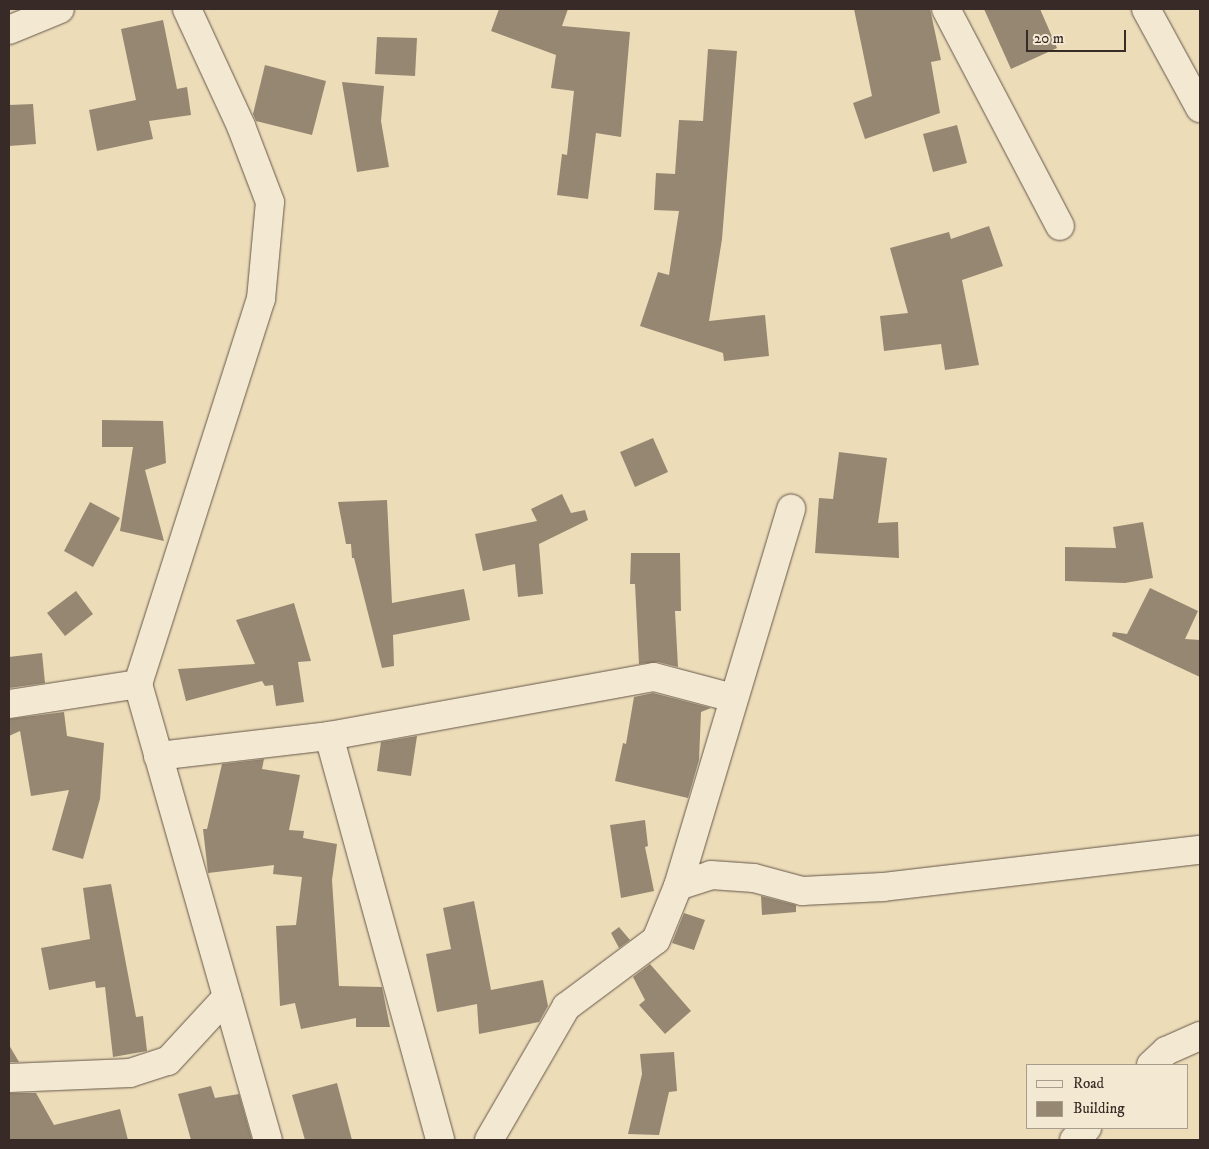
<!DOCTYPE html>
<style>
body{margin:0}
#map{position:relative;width:1209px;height:1149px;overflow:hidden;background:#ecdcb8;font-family:"IM FELL DW Pica",serif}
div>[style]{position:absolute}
.building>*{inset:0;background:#968772}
.roads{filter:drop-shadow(0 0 1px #65574b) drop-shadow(0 0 1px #65574b)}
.minor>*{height:28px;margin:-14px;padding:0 14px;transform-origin:14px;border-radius:14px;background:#f3e8d1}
span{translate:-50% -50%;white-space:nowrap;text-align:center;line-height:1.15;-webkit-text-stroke:4.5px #f3e8d1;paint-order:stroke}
.frame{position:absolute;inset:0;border:10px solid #382b27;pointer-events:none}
.legend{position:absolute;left:1026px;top:1064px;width:162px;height:65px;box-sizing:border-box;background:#f3e8d1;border:1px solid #a89c8d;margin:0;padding:6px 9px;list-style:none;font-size:15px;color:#382b27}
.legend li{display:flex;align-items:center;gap:10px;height:25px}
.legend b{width:25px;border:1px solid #a89c8d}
.scale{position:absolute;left:1026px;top:30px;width:100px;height:22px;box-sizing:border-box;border:2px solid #382b27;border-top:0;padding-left:6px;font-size:15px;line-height:18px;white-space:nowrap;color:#382b27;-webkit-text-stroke:4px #f3e8d1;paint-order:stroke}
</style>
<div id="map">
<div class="building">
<i style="clip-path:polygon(499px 9px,568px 9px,562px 26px,630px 32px,621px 137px,596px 133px,588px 199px,557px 195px,562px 154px,567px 155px,574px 91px,551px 88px,556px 55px,491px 31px)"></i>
<i style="clip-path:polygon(854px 9px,930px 9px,941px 60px,931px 62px,940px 113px,865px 139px,853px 103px,872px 96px)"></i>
<i style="clip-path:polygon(984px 9px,1040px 9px,1057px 48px,1011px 69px)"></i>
<i style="clip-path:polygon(163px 20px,177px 89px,187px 87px,191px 115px,149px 121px,153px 139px,97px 151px,89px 110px,136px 100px,121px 29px)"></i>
<i style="clip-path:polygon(377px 37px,417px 38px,415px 76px,375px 74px)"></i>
<i style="clip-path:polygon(708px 49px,737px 51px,722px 239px,709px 321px,765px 315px,769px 356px,724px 361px,723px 353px,640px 326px,658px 272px,669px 275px,679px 211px,654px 210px,656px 173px,675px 174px,679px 120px,703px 121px)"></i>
<i style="clip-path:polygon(265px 65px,326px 81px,312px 135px,256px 121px,253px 114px)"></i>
<i style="clip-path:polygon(342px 82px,384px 86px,381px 121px,389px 167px,357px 172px)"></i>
<i style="clip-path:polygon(33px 104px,36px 144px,9px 146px,9px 105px)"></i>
<i style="clip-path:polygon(957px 125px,967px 163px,933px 172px,923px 134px)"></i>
<i style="clip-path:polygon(989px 226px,1003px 266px,962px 280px,979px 365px,945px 370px,941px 344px,884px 351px,880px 316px,908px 313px,890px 248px,949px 232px,951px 239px)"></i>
<i style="clip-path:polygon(102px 420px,163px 421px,166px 463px,145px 470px,164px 541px,120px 531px,133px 447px,102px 447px)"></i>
<i style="clip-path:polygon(653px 438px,668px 472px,635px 487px,620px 452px)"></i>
<i style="clip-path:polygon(839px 452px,887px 458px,878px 523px,898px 522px,899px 558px,815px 553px,819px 498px,833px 499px)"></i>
<i style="clip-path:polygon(562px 494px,571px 513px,585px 510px,588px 520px,539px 544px,543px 594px,518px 597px,515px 564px,483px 571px,475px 534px,537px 521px,531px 509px)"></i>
<i style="clip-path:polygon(387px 500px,392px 603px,464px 589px,470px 620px,393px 635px,394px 666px,382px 668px,354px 558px,352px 558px,351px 544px,346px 544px,338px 502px)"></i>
<i style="clip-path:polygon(90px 502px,120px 518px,93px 567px,64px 551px)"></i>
<i style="clip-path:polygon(1143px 522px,1153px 578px,1125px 583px,1065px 581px,1065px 547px,1116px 548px,1113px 527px)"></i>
<i style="clip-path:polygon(631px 553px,680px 553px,681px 611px,675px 611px,678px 667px,658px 662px,639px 664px,635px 584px,630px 584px)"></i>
<i style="clip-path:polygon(1150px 588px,1198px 611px,1185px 639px,1200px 640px,1200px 677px,1112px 636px,1113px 632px,1127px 634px)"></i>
<i style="clip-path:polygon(76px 591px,93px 614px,65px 636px,47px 613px)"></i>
<i style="clip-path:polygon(294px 603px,311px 661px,298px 662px,304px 702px,276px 706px,273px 685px,265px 686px,262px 681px,186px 701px,178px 669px,255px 664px,236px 620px)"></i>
<i style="clip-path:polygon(42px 653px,45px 683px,9px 688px,9px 657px)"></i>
<i style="clip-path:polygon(653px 693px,711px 708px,701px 712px,699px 760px,688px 798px,615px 781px,623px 743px,626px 744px,634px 697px)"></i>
<i style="clip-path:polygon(64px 712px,67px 736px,104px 743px,100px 799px,83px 859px,52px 850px,69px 790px,31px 796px,20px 731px,9px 736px,9px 719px)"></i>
<i style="clip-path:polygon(417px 736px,411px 776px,377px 771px,381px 742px)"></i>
<i style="clip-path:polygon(264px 759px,262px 769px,300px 775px,289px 830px,304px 831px,303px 838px,337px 844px,332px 880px,339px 986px,382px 987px,390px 1027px,356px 1027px,356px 1018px,301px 1029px,295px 1003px,280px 1006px,276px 926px,296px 925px,302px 877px,273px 874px,274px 865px,208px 873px,203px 829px,207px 829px,222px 764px)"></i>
<i style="clip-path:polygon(645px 820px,648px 846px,645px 847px,654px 891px,621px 898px,610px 825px)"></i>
<i style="clip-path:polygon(111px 884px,136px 1017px,143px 1016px,147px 1051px,113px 1057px,105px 987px,96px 988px,95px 981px,49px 990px,41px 948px,90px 939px,83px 888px)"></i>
<i style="clip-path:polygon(761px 896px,796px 905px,796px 912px,762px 915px)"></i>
<i style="clip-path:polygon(474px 901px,491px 990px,543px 980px,548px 1006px,539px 1022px,479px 1034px,477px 1004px,437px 1012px,426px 954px,451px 949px,443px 908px)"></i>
<i style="clip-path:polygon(684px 913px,705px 920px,694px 950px,672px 943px)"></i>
<i style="clip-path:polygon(619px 927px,630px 940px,619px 948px,611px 933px)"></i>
<i style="clip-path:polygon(650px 964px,691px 1011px,665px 1034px,639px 1005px,645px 1000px,633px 977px)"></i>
<i style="clip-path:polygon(9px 1045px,19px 1062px,9px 1062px)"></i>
<i style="clip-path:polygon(674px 1052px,677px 1091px,669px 1092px,659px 1135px,628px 1134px,642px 1074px,640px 1054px)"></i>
<i style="clip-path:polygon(337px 1083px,352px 1140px,305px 1140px,292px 1095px)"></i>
<i style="clip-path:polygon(211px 1086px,215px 1098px,239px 1094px,252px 1140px,191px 1140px,178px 1094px)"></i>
<i style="clip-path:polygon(9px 1093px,36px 1093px,54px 1125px,120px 1109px,128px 1140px,9px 1140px)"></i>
</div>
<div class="roads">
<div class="minor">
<i style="left:946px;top:9px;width:245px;rotate:62.3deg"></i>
<i style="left:1146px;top:9px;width:113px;rotate:61.4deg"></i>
<i style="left:9px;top:30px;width:55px;rotate:-22.4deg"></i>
<i style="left:138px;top:684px;width:474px;rotate:74.1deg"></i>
<i style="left:9px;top:704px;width:131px;rotate:-8.8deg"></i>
<i style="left:138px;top:684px;width:404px;rotate:-72.3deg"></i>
<i style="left:261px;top:299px;width:97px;rotate:-84.7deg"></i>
<i style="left:270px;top:202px;width:81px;rotate:-110.9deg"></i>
<i style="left:241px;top:126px;width:129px;rotate:-114.8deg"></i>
<i style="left:329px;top:736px;width:419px;rotate:74.6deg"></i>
<i style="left:158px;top:756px;width:172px;rotate:-6.7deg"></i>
<i style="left:329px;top:736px;width:330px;rotate:-10.3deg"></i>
<i style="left:654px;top:677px;width:82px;rotate:14.9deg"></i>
<i style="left:678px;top:886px;width:394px;rotate:-73.3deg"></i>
<i style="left:1151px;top:1065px;width:21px;rotate:-43deg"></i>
<i style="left:1166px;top:1051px;width:37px;rotate:-24deg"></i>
<i style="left:9px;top:1078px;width:121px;rotate:-2.4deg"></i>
<i style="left:130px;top:1073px;width:40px;rotate:-18deg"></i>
<i style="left:168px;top:1061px;width:87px;rotate:-47.3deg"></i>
<i style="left:489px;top:1140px;width:154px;rotate:-59.9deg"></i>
<i style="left:566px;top:1007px;width:112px;rotate:-36.7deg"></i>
<i style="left:656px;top:940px;width:58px;rotate:-67.8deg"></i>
<i style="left:678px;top:886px;width:35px;rotate:-18deg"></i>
<i style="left:711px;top:875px;width:43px;rotate:4deg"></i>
<i style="left:754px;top:878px;width:50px;rotate:15.2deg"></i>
<i style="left:802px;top:891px;width:81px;rotate:-2.8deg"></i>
<i style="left:883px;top:887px;width:319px;rotate:-6.7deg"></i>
<i style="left:1074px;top:1140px;width:18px;rotate:-43deg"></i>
</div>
</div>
<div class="frame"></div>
<ul class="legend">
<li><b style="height:6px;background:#f3e8d1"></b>Road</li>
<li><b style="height:14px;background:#968772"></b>Building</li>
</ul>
<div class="scale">20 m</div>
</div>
